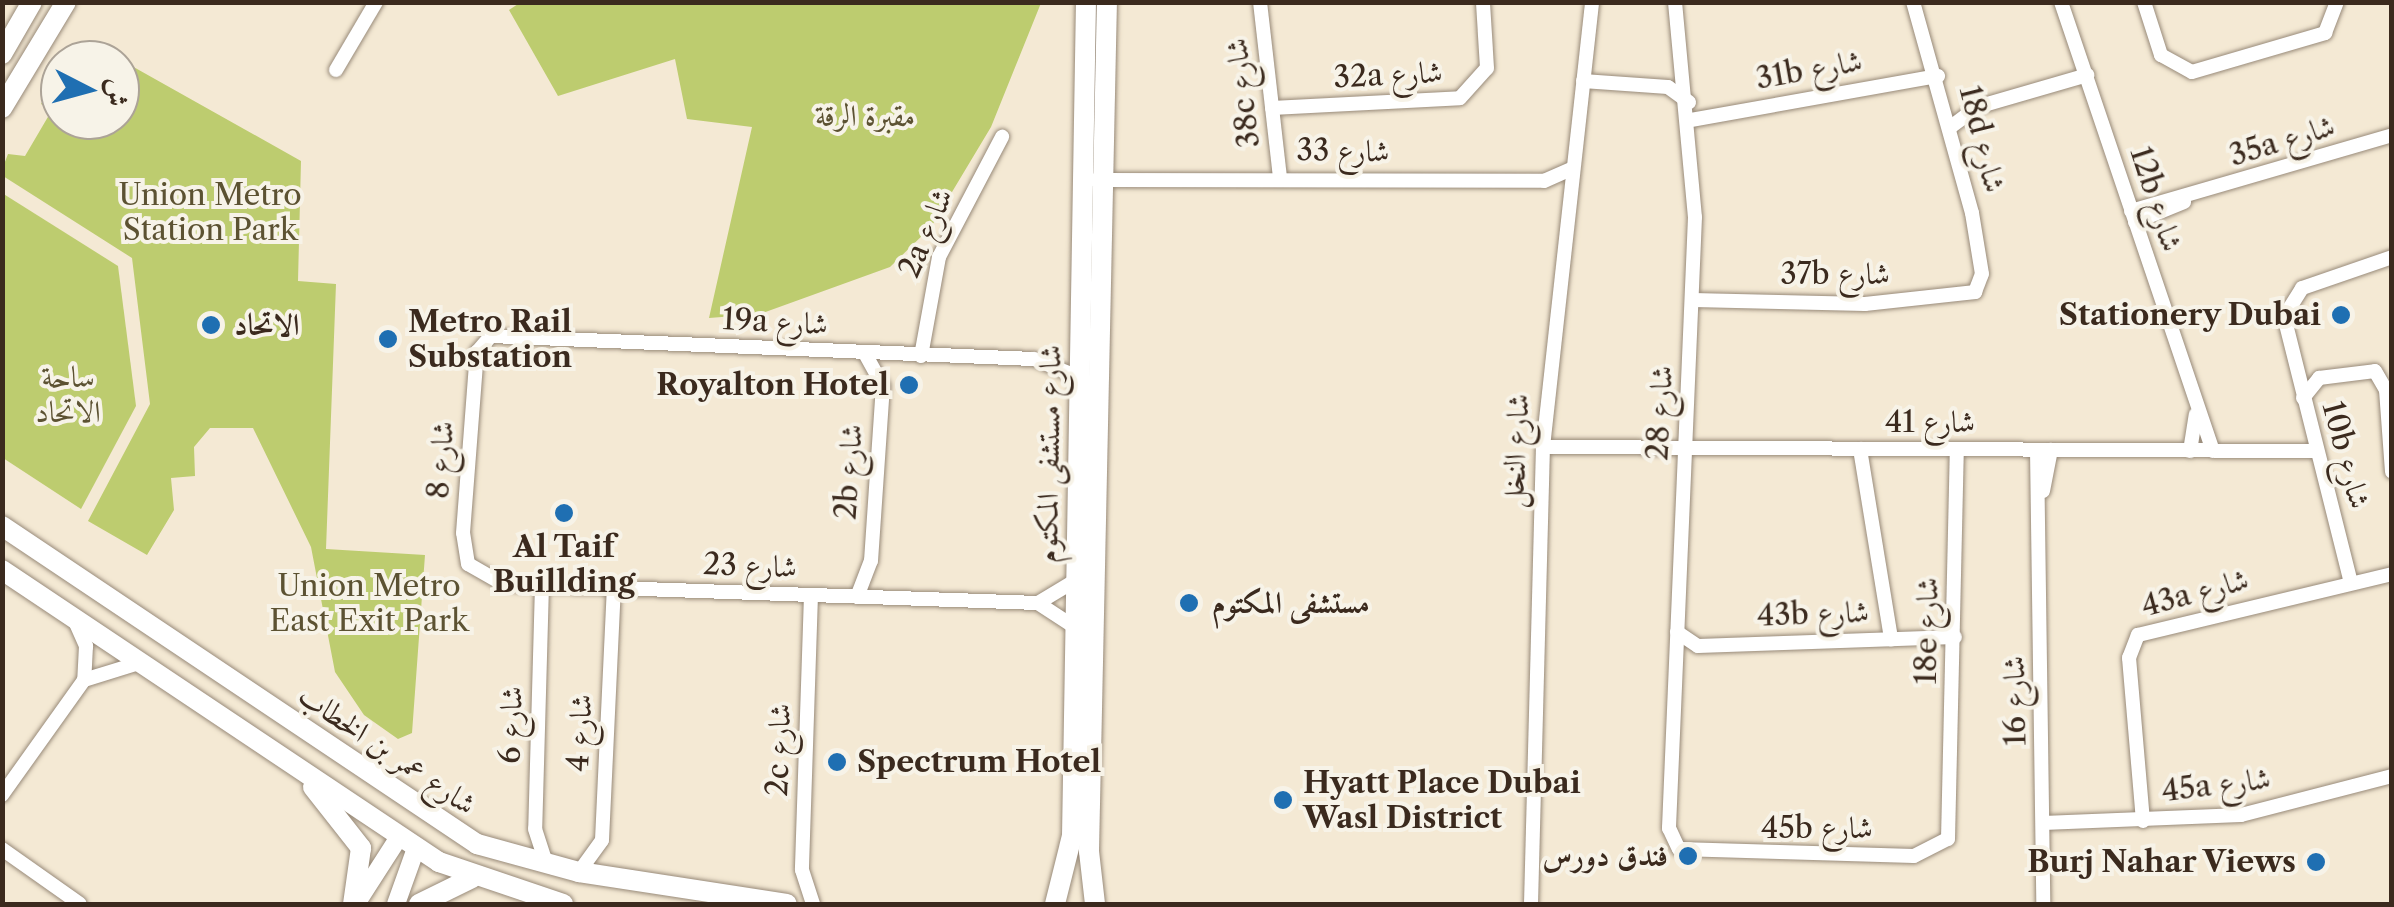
<!DOCTYPE html>
<meta charset="utf-8">
<style>
body{margin:0}
#map{position:relative;width:2394px;height:907px;overflow:hidden;background:#f4e9d4;font-family:"Libre Caslon Text",Amiri,serif}
div>[style]{position:absolute}
.green>*{inset:0;background:#bdcc6f}
.roads{filter:drop-shadow(0 0 2px #988a79) drop-shadow(0 0 2px #988a79)}
.minor>*{height:14px;margin:-7px;padding:0 7px;transform-origin:7px;border-radius:7px;background:#fff}
.tertiary>*{height:18px;margin:-9px;padding:0 9px;transform-origin:9px;border-radius:9px;background:#fff}
.secondary>*{height:20px;margin:-10px;padding:0 10px;transform-origin:10px;border-radius:10px;background:#fff}
.primary>*{height:20px;margin:-10px;padding:0 10px;transform-origin:10px;border-radius:10px;background:#fff}
.dots>*{width:28px;height:28px;translate:-50% -50%;box-sizing:border-box;border:5px solid #f7f3e8;border-radius:50%}
span{translate:-50% -50%;white-space:nowrap;text-align:center;line-height:1.15;-webkit-text-stroke:8px #f7f3e8;paint-order:stroke}
.street-label{font-size:30px;color:#3b2a1e}
.park-label{font-size:30px;color:#5c5232}
.poi-label{font-size:30px;color:#3b2a1e;font-weight:700}
.right{translate:-100% -50%;text-align:right}
.left{translate:0 -50%;text-align:left}
.frame{position:absolute;inset:0;border:5px solid #3b2a1e;pointer-events:none}
.north{position:absolute;left:40px;top:40px;width:100px;height:100px;box-sizing:border-box;background:#f7f3e8;border:2px solid #aca397;border-radius:50%;rotate:96deg;font-size:28px;font-weight:700;line-height:40px;text-align:center;color:#3b2a1e}
.north::after{content:'';display:block;margin:auto;width:35px;height:45px;background:#1f6fb2;clip-path:polygon(50% 0,100% 100%,50% 72%,0 100%)}
</style>
<div id="map">
<div class="green">
<i style="clip-path:polygon(521px 2px,1041px 2px,1041px 3px,991px 127px,931px 227px,890px 267px,760px 314px,709px 318px,752px 127px,687px 119px,675px 59px,558px 96px,509px 10px)"></i>
<i style="clip-path:polygon(130px 65px,301px 161px,298px 281px,336px 284px,326px 549px,425px 555px,412px 733px,398px 739px,364px 715px,335px 672px,311px 547px,253px 428px,210px 428px,194px 447px,195px 476px,171px 478px,174px 510px,147px 555px,88px 521px,150px 404px,132px 258px,3px 176px,3px 167px,8px 154px,25px 156px,52px 110px,41px 104px,48px 92px,60px 101px,60px 120px,120px 120px)"></i>
<i style="clip-path:polygon(2px 193px,118px 266px,136px 406px,81px 509px,3px 458px)"></i>
</div>
<div class="roads">
<div class="minor">
<i style="left:1260px;top:2px;width:177px;rotate:83.5deg"></i>
<i style="left:1675px;top:2px;width:216px;rotate:84.7deg"></i>
<i style="left:1695px;top:217px;width:612px;rotate:92.44deg"></i>
<i style="left:1669px;top:828px;width:23px;rotate:65deg"></i>
<i style="left:1679px;top:849px;width:235px;rotate:1.7deg"></i>
<i style="left:1914px;top:856px;width:38px;rotate:-27deg"></i>
<i style="left:1948px;top:839px;width:390px;rotate:-88.7deg"></i>
<i style="left:2061px;top:2px;width:474px;rotate:71.3deg"></i>
<i style="left:2144px;top:2px;width:56px;rotate:72.2deg"></i>
<i style="left:2161px;top:55px;width:35px;rotate:29deg"></i>
<i style="left:2192px;top:72px;width:139px;rotate:-16.3deg"></i>
<i style="left:2325px;top:33px;width:33px;rotate:-69deg"></i>
<i style="left:336px;top:70px;width:79px;rotate:-59.5deg"></i>
<i style="left:1583px;top:81px;width:85px;rotate:4deg"></i>
<i style="left:1668px;top:87px;width:26px;rotate:36deg"></i>
<i style="left:1272px;top:108px;width:188px;rotate:-3deg"></i>
<i style="left:1460px;top:98px;width:40px;rotate:-48deg"></i>
<i style="left:1487px;top:68px;width:66px;rotate:-93.5deg"></i>
<i style="left:1691px;top:120px;width:251px;rotate:-10.1deg"></i>
<i style="left:1952px;top:126px;width:31px;rotate:-37deg"></i>
<i style="left:1977px;top:107px;width:115px;rotate:-16.2deg"></i>
<i style="left:1096px;top:180px;width:448px;rotate:0.1deg"></i>
<i style="left:1544px;top:181px;width:30px;rotate:-24deg"></i>
<i style="left:2131px;top:211px;width:272px;rotate:-16.2deg"></i>
<i style="left:2135px;top:222px;width:53px;rotate:-22.2deg"></i>
<i style="left:1693px;top:300px;width:172px;rotate:1.3deg"></i>
<i style="left:1865px;top:304px;width:111px;rotate:-6.2deg"></i>
<i style="left:1975px;top:292px;width:19px;rotate:-69deg"></i>
<i style="left:1982px;top:274px;width:62px;rotate:-99.3deg"></i>
<i style="left:1972px;top:213px;width:219px;rotate:-105.6deg"></i>
<i style="left:921px;top:356px;width:101px;rotate:-79.7deg"></i>
<i style="left:939px;top:257px;width:136px;rotate:-62.3deg"></i>
<i style="left:2303px;top:398px;width:26px;rotate:-51deg"></i>
<i style="left:2319px;top:378px;width:56px;rotate:-7.1deg"></i>
<i style="left:2375px;top:371px;width:22px;rotate:60deg"></i>
<i style="left:2386px;top:390px;width:82px;rotate:85.8deg"></i>
<i style="left:1543px;top:447px;width:774px;rotate:0.3deg"></i>
<i style="left:1860px;top:449px;width:193px;rotate:80.7deg"></i>
<i style="left:2037px;top:450px;width:454px;rotate:89.2deg"></i>
<i style="left:2190px;top:451px;width:37px;rotate:-81deg"></i>
<i style="left:2043px;top:491px;width:42px;rotate:-79deg"></i>
<i style="left:2351px;top:583px;width:274px;rotate:-104.1deg"></i>
<i style="left:2284px;top:317px;width:34px;rotate:-58deg"></i>
<i style="left:2302px;top:288px;width:95px;rotate:-19deg"></i>
<i style="left:542px;top:585px;width:244px;rotate:91.6deg"></i>
<i style="left:535px;top:829px;width:38px;rotate:72deg"></i>
<i style="left:811px;top:595px;width:275px;rotate:91.9deg"></i>
<i style="left:802px;top:870px;width:36px;rotate:72deg"></i>
<i style="left:857px;top:597px;width:39px;rotate:-69deg"></i>
<i style="left:871px;top:561px;width:175px;rotate:-86.1deg"></i>
<i style="left:883px;top:386px;width:35px;rotate:-119deg"></i>
<i style="left:1038px;top:603px;width:47px;rotate:-31deg"></i>
<i style="left:74px;top:619px;width:30px;rotate:66deg"></i>
<i style="left:86px;top:646px;width:34px;rotate:93deg"></i>
<i style="left:1076px;top:628px;width:45px;rotate:-146.7deg"></i>
<i style="left:1038px;top:603px;width:535px;rotate:-177.97deg"></i>
<i style="left:503px;top:584px;width:40px;rotate:-150.3deg"></i>
<i style="left:468px;top:564px;width:31px;rotate:-99deg"></i>
<i style="left:463px;top:533px;width:182px;rotate:-85.6deg"></i>
<i style="left:477px;top:352px;width:21px;rotate:-49deg"></i>
<i style="left:491px;top:336px;width:543px;rotate:2.43deg"></i>
<i style="left:1034px;top:359px;width:51px;rotate:22deg"></i>
<i style="left:1677px;top:632px;width:25px;rotate:34deg"></i>
<i style="left:1698px;top:646px;width:257px;rotate:-2deg"></i>
<i style="left:2px;top:795px;width:141px;rotate:-54.5deg"></i>
<i style="left:84px;top:680px;width:58px;rotate:-17.2deg"></i>
<i style="left:2143px;top:821px;width:164px;rotate:-94.9deg"></i>
<i style="left:2129px;top:658px;width:25px;rotate:-69deg"></i>
<i style="left:2138px;top:635px;width:261px;rotate:-13.5deg"></i>
<i style="left:2043px;top:823px;width:198px;rotate:-2.3deg"></i>
<i style="left:2241px;top:815px;width:156px;rotate:-14.5deg"></i>
<i style="left:2px;top:849px;width:95px;rotate:35.2deg"></i>
<i style="left:579px;top:872px;width:39px;rotate:-54deg"></i>
<i style="left:602px;top:840px;width:252px;rotate:-87.3deg"></i>
<i style="left:1531px;top:904px;width:457px;rotate:-88.5deg"></i>
<i style="left:1543px;top:447px;width:448px;rotate:-83.7deg"></i>
</div>
<div class="tertiary">
<i style="left:356px;top:904px;width:80px;rotate:-57.3deg"></i>
<i style="left:396px;top:904px;width:59px;rotate:-70.3deg"></i>
</div>
<div class="secondary">
<i style="left:2px;top:526px;width:572px;rotate:33.8deg"></i>
<i style="left:477px;top:844px;width:106px;rotate:15.4deg"></i>
<i style="left:579px;top:872px;width:210px;rotate:8.7deg"></i>
<i style="left:2px;top:570px;width:526px;rotate:33.75deg"></i>
<i style="left:439px;top:862px;width:131px;rotate:18.7deg"></i>
<i style="left:313px;top:787px;width:78px;rotate:51.8deg"></i>
<i style="left:361px;top:848px;width:57px;rotate:98.1deg"></i>
<i style="left:419px;top:904px;width:59px;rotate:-26.1deg"></i>
<i style="left:1055px;top:904px;width:70px;rotate:-76deg"></i>
<i style="left:1072px;top:836px;width:834px;rotate:-89.04deg"></i>
<i style="left:1095px;top:904px;width:53px;rotate:-96.5deg"></i>
<i style="left:1089px;top:851px;width:849px;rotate:-88.79deg"></i>
</div>
<div class="primary">
<i style="left:2px;top:54px;width:60px;rotate:-60deg"></i>
<i style="left:2px;top:108px;width:124px;rotate:-58.9deg"></i>
</div>
</div>
<div class="dots">
<i style="left:2341px;top:315px;background:#1f6fb2"></i>
<i style="left:211px;top:325px;background:#1f6fb2"></i>
<i style="left:388px;top:339px;background:#1f6fb2"></i>
<i style="left:909px;top:385px;background:#1f6fb2"></i>
<i style="left:564px;top:513px;background:#1f6fb2"></i>
<i style="left:1189px;top:603px;background:#1f6fb2"></i>
<i style="left:837px;top:762px;background:#1f6fb2"></i>
<i style="left:1283px;top:800px;background:#1f6fb2"></i>
<i style="left:1688px;top:856px;background:#1f6fb2"></i>
<i style="left:2316px;top:862px;background:#1f6fb2"></i>
</div>
<div class="street-label">
<span style="left:1809px;top:70px;rotate:-10deg">31b شارع</span>
<span style="left:1388px;top:75px;rotate:-3deg">32a شارع</span>
<span style="left:1243px;top:93px;rotate:-97deg">38c شارع</span>
<span style="left:1982px;top:139px;rotate:76deg">18d شارع</span>
<span style="left:2282px;top:141px;rotate:-17deg">35a شارع</span>
<span style="left:1343px;top:151px;rotate:1deg">شارع 33</span>
<span style="left:2156px;top:199px;rotate:72deg">12b شارع</span>
<span style="left:926px;top:233px;rotate:-67deg">2a شارع</span>
<span style="left:1835px;top:274px">37b شارع</span>
<span style="left:775px;top:322px;rotate:3deg">19a شارع</span>
<span style="left:1660px;top:413px;rotate:-87deg">شارع 28</span>
<span style="left:1930px;top:422px">شارع 41</span>
<span style="left:1516px;top:451px;rotate:-87deg">شارع النخل</span>
<span style="left:1049px;top:454px;rotate:-89deg">شارع مستشفى المكتوم</span>
<span style="left:2346px;top:455px;rotate:75deg">10b شارع</span>
<span style="left:441px;top:460px;rotate:-86deg">شارع 8</span>
<span style="left:849px;top:472px;rotate:-86deg">2b شارع</span>
<span style="left:750px;top:566px;rotate:2deg">شارع 23</span>
<span style="left:2195px;top:593px;rotate:-15deg">43a شارع</span>
<span style="left:1813px;top:614px;rotate:-2deg">43b شارع</span>
<span style="left:1927px;top:631px;rotate:-89deg">18e شارع</span>
<span style="left:2015px;top:701px;rotate:-91deg">شارع 16</span>
<span style="left:511px;top:725px;rotate:-88deg">شارع 6</span>
<span style="left:580px;top:733px;rotate:-87deg">شارع 4</span>
<span style="left:387px;top:750px;rotate:34deg">شارع عمر بن الخطاب</span>
<span style="left:779px;top:750px;rotate:-88deg">2c شارع</span>
<span style="left:2216px;top:785px;rotate:-7deg">45a شارع</span>
<span style="left:1817px;top:828px">45b شارع</span>
</div>
<div class="park-label">
<span style="left:865px;top:116px">مقبرة الرقة</span>
<span style="left:210px;top:212px">Union Metro<br>Station Park</span>
<span style="left:68px;top:394px">ساحة<br>الاتحاد</span>
<span style="left:369px;top:603px">Union Metro<br>East Exit Park</span>
</div>
<div class="poi-label">
<span class="right" style="left:2321px;top:315px">Stationery Dubai</span>
<span class="left" style="left:408px;top:339px">Metro Rail<br>Substation</span>
<span class="left" style="left:234px;top:325px">الاتحاد</span>
<span class="right" style="left:889px;top:385px">Royalton Hotel</span>
<span style="left:564px;top:564px">Al Taif<br>Buillding</span>
<span class="left" style="left:1212px;top:603px">مستشفى المكتوم</span>
<span class="left" style="left:857px;top:762px">Spectrum Hotel</span>
<span class="left" style="left:1303px;top:800px">Hyatt Place Dubai<br>Wasl District</span>
<span class="right" style="left:1668px;top:856px">فندق دورس</span>
<span class="right" style="left:2296px;top:862px">Burj Nahar Views</span>
</div>
<div class="frame"></div>
<div class="north">ش</div>
</div>
